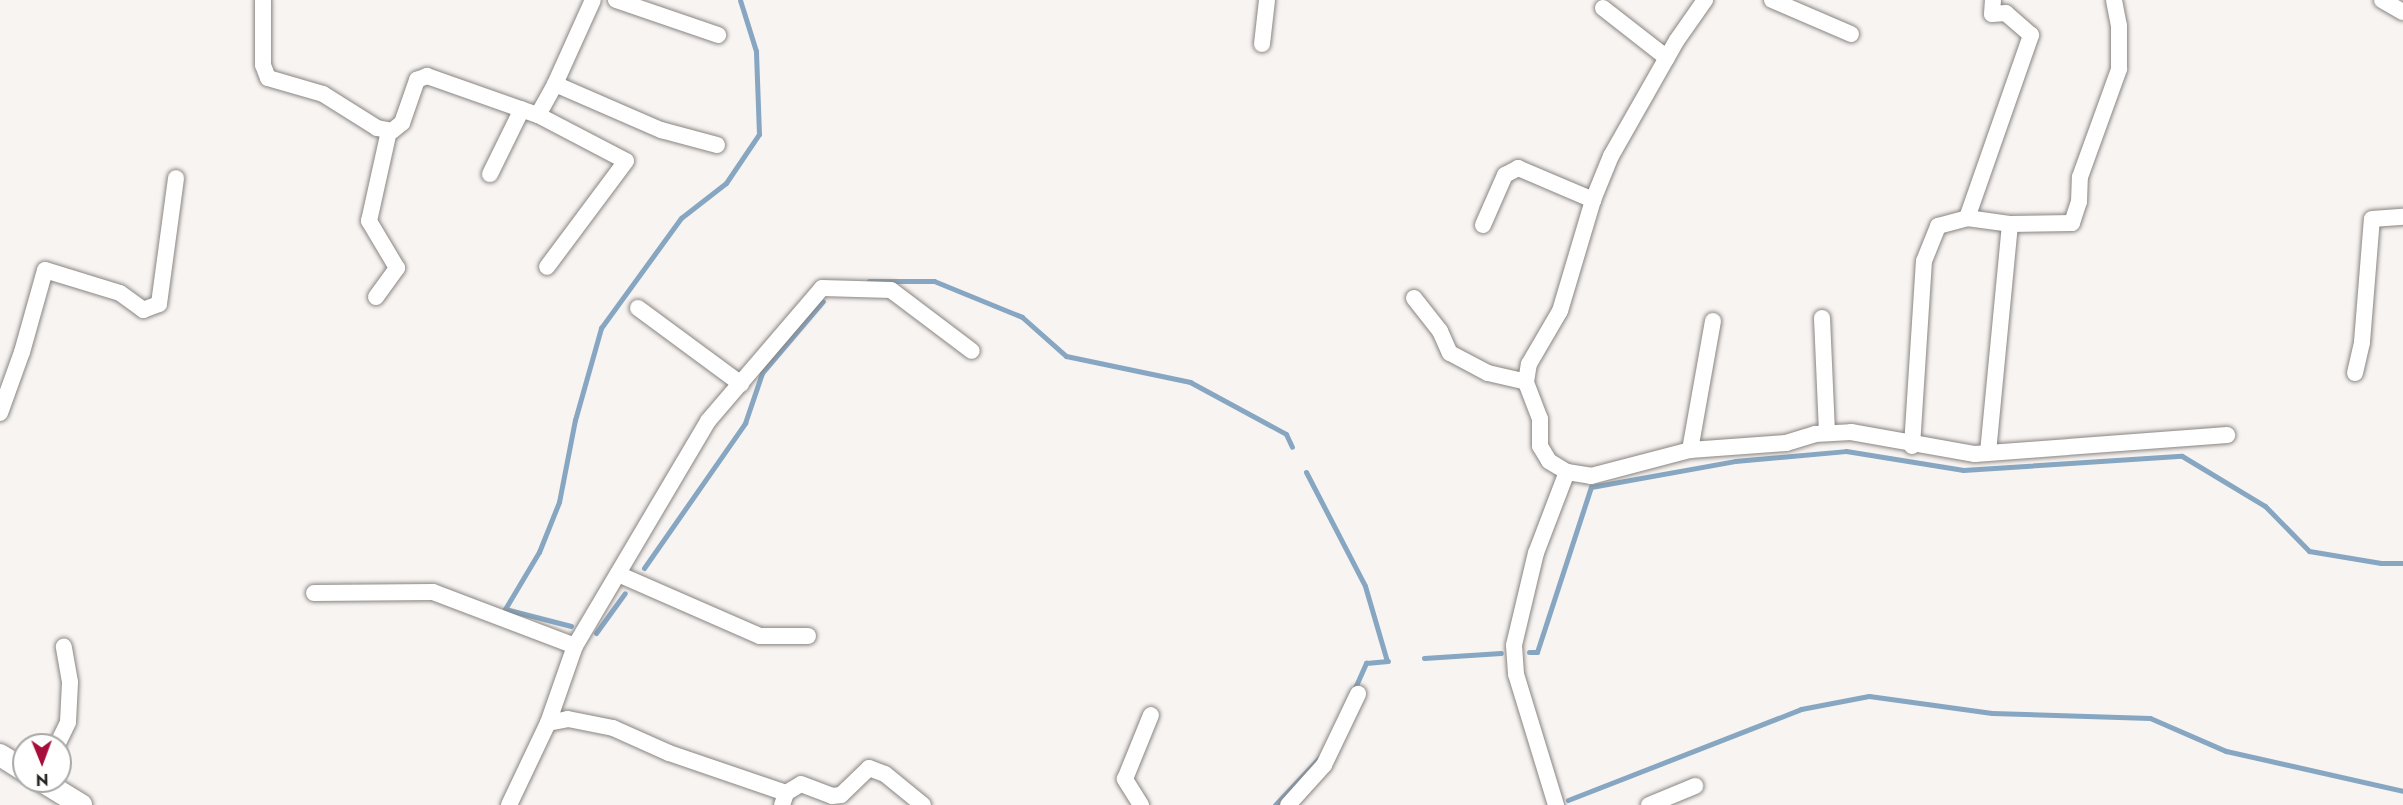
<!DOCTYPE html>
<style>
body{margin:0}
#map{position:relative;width:2403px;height:805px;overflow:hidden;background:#f8f4f1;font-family:Jost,sans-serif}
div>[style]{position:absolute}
.stream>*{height:5px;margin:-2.5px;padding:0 2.5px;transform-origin:2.5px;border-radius:2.5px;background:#86a6c2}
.roads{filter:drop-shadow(0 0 2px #888481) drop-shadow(0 0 2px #888481)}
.minor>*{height:16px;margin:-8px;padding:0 8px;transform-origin:8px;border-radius:8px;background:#fff}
.secondary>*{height:22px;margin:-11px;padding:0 11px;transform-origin:11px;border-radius:11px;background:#fff}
span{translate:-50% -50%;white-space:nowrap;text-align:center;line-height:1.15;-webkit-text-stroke:6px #fff;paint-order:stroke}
.north{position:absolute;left:12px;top:733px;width:60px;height:60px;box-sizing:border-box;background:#fff;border:2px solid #a8a8a7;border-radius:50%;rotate:179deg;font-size:16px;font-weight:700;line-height:24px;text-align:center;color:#262524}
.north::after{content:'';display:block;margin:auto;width:21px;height:27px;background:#a70e3b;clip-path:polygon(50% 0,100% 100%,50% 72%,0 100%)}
</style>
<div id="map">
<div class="stream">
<i style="left:869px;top:281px;width:65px"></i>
<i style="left:934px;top:281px;width:95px;rotate:22.2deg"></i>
<i style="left:1022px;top:317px;width:59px;rotate:41.6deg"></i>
<i style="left:1066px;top:356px;width:127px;rotate:11.8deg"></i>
<i style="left:1190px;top:382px;width:109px;rotate:28.4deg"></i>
<i style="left:1286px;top:434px;width:14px;rotate:65deg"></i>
<i style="left:1306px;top:472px;width:128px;rotate:62.6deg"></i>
<i style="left:1365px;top:586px;width:78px;rotate:73.7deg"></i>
<i style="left:644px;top:568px;width:177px;rotate:-55.1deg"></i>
<i style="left:745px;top:423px;width:53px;rotate:-71.2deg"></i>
<i style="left:762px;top:373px;width:94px;rotate:-49.7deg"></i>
<i style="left:571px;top:626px;width:68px;rotate:-165.6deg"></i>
<i style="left:505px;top:609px;width:66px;rotate:-59.2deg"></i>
<i style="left:539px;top:552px;width:54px;rotate:-68.2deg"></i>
<i style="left:559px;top:502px;width:84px;rotate:-79deg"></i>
<i style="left:575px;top:420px;width:96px;rotate:-74.2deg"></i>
<i style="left:601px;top:328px;width:136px;rotate:-54deg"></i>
<i style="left:681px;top:218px;width:57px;rotate:-37.9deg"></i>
<i style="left:726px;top:183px;width:59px;rotate:-56deg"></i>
<i style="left:759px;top:134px;width:83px;rotate:-92.1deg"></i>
<i style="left:756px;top:51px;width:53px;rotate:-107.4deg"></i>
<i style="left:596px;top:633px;width:49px;rotate:-54.1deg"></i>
<i style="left:1529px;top:652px;width:8px"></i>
<i style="left:1537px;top:652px;width:174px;rotate:-71.9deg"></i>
<i style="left:1591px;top:487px;width:146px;rotate:-10.2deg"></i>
<i style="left:1735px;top:461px;width:111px;rotate:-5.1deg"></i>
<i style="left:1846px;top:451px;width:119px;rotate:9.2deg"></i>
<i style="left:1963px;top:470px;width:219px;rotate:-3.7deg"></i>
<i style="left:2182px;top:456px;width:97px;rotate:31.1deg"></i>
<i style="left:2265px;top:506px;width:63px;rotate:45.6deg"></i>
<i style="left:2309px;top:551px;width:73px;rotate:9.5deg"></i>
<i style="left:2381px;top:563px;width:22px"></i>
<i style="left:1424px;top:658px;width:77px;rotate:-3.7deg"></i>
<i style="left:1354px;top:690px;width:30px;rotate:-66deg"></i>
<i style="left:1366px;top:663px;width:22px;rotate:-5deg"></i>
<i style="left:1568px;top:800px;width:250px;rotate:-21.3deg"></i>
<i style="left:1801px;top:709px;width:69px;rotate:-10.8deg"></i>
<i style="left:1869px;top:696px;width:124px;rotate:7.9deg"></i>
<i style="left:1992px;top:713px;width:158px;rotate:1.8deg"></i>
<i style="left:2150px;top:718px;width:83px;rotate:23.5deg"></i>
<i style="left:2226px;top:751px;width:181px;rotate:12.7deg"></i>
<i style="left:1275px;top:805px;width:69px;rotate:-46.8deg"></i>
</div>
<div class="roads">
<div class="minor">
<i style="left:263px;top:0;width:65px;rotate:90deg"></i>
<i style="left:263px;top:65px;width:14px;rotate:69deg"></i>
<i style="left:268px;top:78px;width:57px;rotate:16.2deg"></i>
<i style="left:323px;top:94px;width:64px;rotate:32.2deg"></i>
<i style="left:377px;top:128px;width:15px;rotate:11deg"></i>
<i style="left:392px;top:131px;width:13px;rotate:-39deg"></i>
<i style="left:402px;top:123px;width:46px;rotate:-70.8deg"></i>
<i style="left:417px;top:80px;width:11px;rotate:-22deg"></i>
<i style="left:427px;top:76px;width:118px;rotate:19.4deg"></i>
<i style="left:538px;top:115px;width:99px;rotate:27.6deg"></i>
<i style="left:626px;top:161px;width:132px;rotate:126.7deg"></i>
<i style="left:616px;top:0;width:108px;rotate:18.9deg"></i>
<i style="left:1772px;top:0;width:86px;rotate:23.3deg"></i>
<i style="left:2382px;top:0;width:24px;rotate:30deg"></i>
<i style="left:1603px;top:8px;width:81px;rotate:38deg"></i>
<i style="left:1262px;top:44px;width:44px;rotate:-83.5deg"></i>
<i style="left:555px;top:84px;width:92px;rotate:-65.7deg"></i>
<i style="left:538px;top:115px;width:35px;rotate:-61deg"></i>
<i style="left:555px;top:84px;width:116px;rotate:23.5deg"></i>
<i style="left:661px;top:130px;width:58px;rotate:15deg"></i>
<i style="left:490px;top:174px;width:72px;rotate:-63.8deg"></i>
<i style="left:1967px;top:218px;width:194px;rotate:-70.7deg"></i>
<i style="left:2031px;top:35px;width:33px;rotate:-139deg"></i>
<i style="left:2006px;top:13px;width:14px;rotate:176deg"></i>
<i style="left:1992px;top:14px;width:14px;rotate:-86deg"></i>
<i style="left:2010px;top:224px;width:62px;rotate:-0.9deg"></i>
<i style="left:2072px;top:223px;width:22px;rotate:-72deg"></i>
<i style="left:2079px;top:202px;width:25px;rotate:-88deg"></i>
<i style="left:2080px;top:177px;width:115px;rotate:-70.1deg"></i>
<i style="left:2119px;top:69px;width:43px;rotate:-90deg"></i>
<i style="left:2119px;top:26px;width:26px;rotate:-101deg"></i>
<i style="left:1483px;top:225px;width:55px;rotate:-66.3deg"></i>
<i style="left:1505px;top:175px;width:15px;rotate:-28deg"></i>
<i style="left:1518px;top:168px;width:82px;rotate:23.1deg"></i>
<i style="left:376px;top:297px;width:36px;rotate:-54deg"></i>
<i style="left:397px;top:268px;width:55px;rotate:-120.8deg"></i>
<i style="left:369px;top:221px;width:92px;rotate:-77.5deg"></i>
<i style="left:1414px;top:298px;width:42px;rotate:51.8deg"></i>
<i style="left:1440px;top:331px;width:24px;rotate:66deg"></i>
<i style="left:1450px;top:353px;width:43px;rotate:27.8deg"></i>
<i style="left:1488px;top:373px;width:39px;rotate:13deg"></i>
<i style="left:638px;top:308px;width:128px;rotate:36.4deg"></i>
<i style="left:1822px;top:318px;width:115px;rotate:87.5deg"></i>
<i style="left:2355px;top:373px;width:32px;rotate:-77deg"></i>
<i style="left:2362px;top:342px;width:123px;rotate:-85.4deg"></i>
<i style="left:2372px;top:219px;width:31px;rotate:-4deg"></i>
<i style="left:0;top:413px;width:65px;rotate:-70.2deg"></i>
<i style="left:22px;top:352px;width:85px;rotate:-74.3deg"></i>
<i style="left:45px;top:270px;width:78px;rotate:17deg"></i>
<i style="left:120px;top:293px;width:29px;rotate:36deg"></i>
<i style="left:143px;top:310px;width:17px;rotate:-21deg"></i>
<i style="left:159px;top:304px;width:127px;rotate:-82.3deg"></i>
<i style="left:1912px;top:446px;width:185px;rotate:-86.3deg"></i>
<i style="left:1924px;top:261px;width:38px;rotate:-68deg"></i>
<i style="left:1938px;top:226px;width:30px;rotate:-15deg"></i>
<i style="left:1967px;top:218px;width:43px;rotate:7.9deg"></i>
<i style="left:2010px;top:224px;width:230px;rotate:95.5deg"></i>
<i style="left:1690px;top:450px;width:131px;rotate:-79.9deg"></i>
<i style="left:1567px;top:472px;width:24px;rotate:9deg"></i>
<i style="left:1591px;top:476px;width:102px;rotate:-14.7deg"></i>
<i style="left:1690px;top:450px;width:96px;rotate:-4.2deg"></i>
<i style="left:1786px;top:443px;width:30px;rotate:-17deg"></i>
<i style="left:1815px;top:434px;width:36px;rotate:-3deg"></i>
<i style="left:1851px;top:432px;width:126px;rotate:10.1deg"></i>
<i style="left:1975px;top:454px;width:253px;rotate:-4.3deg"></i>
<i style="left:618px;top:574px;width:155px;rotate:23.6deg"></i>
<i style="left:760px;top:636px;width:48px"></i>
<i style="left:314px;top:593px;width:119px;rotate:-0.5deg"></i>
<i style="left:433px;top:592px;width:152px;rotate:20.8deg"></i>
<i style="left:548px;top:723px;width:82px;rotate:-70.7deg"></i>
<i style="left:575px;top:646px;width:261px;rotate:-59.4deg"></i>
<i style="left:708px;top:421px;width:175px;rotate:-49.4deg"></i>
<i style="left:822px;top:288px;width:69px;rotate:1.7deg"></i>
<i style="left:891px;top:290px;width:101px;rotate:37deg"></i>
<i style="left:57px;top:745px;width:25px;rotate:-64deg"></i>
<i style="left:68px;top:722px;width:40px;rotate:-87.1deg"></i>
<i style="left:70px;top:682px;width:36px;rotate:-100deg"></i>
<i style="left:786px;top:793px;width:17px;rotate:-31deg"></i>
<i style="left:801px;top:784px;width:33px;rotate:21deg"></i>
<i style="left:832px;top:796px;width:9px;rotate:-6deg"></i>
<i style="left:841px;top:795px;width:39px;rotate:-44deg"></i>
<i style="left:869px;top:768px;width:17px;rotate:21deg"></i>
<i style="left:885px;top:774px;width:49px;rotate:39.2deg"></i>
<i style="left:509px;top:805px;width:91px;rotate:-64.6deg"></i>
<i style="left:548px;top:723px;width:20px;rotate:-11deg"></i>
<i style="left:568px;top:719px;width:46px;rotate:11.3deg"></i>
<i style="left:613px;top:728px;width:61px;rotate:24.1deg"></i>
<i style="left:669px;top:753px;width:124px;rotate:18.9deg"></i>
<i style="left:786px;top:793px;width:13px;rotate:108deg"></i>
<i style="left:1141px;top:805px;width:31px;rotate:-122deg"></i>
<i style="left:1125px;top:779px;width:69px;rotate:-67.9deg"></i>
<i style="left:1288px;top:805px;width:54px;rotate:-48deg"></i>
<i style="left:1324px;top:765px;width:79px;rotate:-64.4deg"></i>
<i style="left:1556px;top:805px;width:137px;rotate:-107deg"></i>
<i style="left:1516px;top:674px;width:29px;rotate:-94deg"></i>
<i style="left:1514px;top:645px;width:95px;rotate:-76.6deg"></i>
<i style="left:1536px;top:553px;width:87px;rotate:-69.1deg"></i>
<i style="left:1567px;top:472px;width:21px;rotate:-149deg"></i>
<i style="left:1549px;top:461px;width:17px;rotate:-121deg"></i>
<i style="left:1540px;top:446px;width:27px;rotate:-90deg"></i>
<i style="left:1540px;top:419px;width:40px;rotate:-111deg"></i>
<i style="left:1526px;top:382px;width:18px;rotate:-81deg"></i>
<i style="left:1529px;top:364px;width:61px;rotate:-59.7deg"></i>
<i style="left:1560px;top:311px;width:116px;rotate:-73.4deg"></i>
<i style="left:1593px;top:200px;width:48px;rotate:-67.8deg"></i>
<i style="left:1611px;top:156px;width:133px;rotate:-60.4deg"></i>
<i style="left:1677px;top:40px;width:49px;rotate:-55deg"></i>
<i style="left:1649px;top:805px;width:50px;rotate:-22.4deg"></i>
</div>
<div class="secondary">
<i style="left:0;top:755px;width:28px;rotate:32deg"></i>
<i style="left:42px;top:781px;width:46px;rotate:31.6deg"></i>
</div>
</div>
<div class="north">N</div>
</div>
